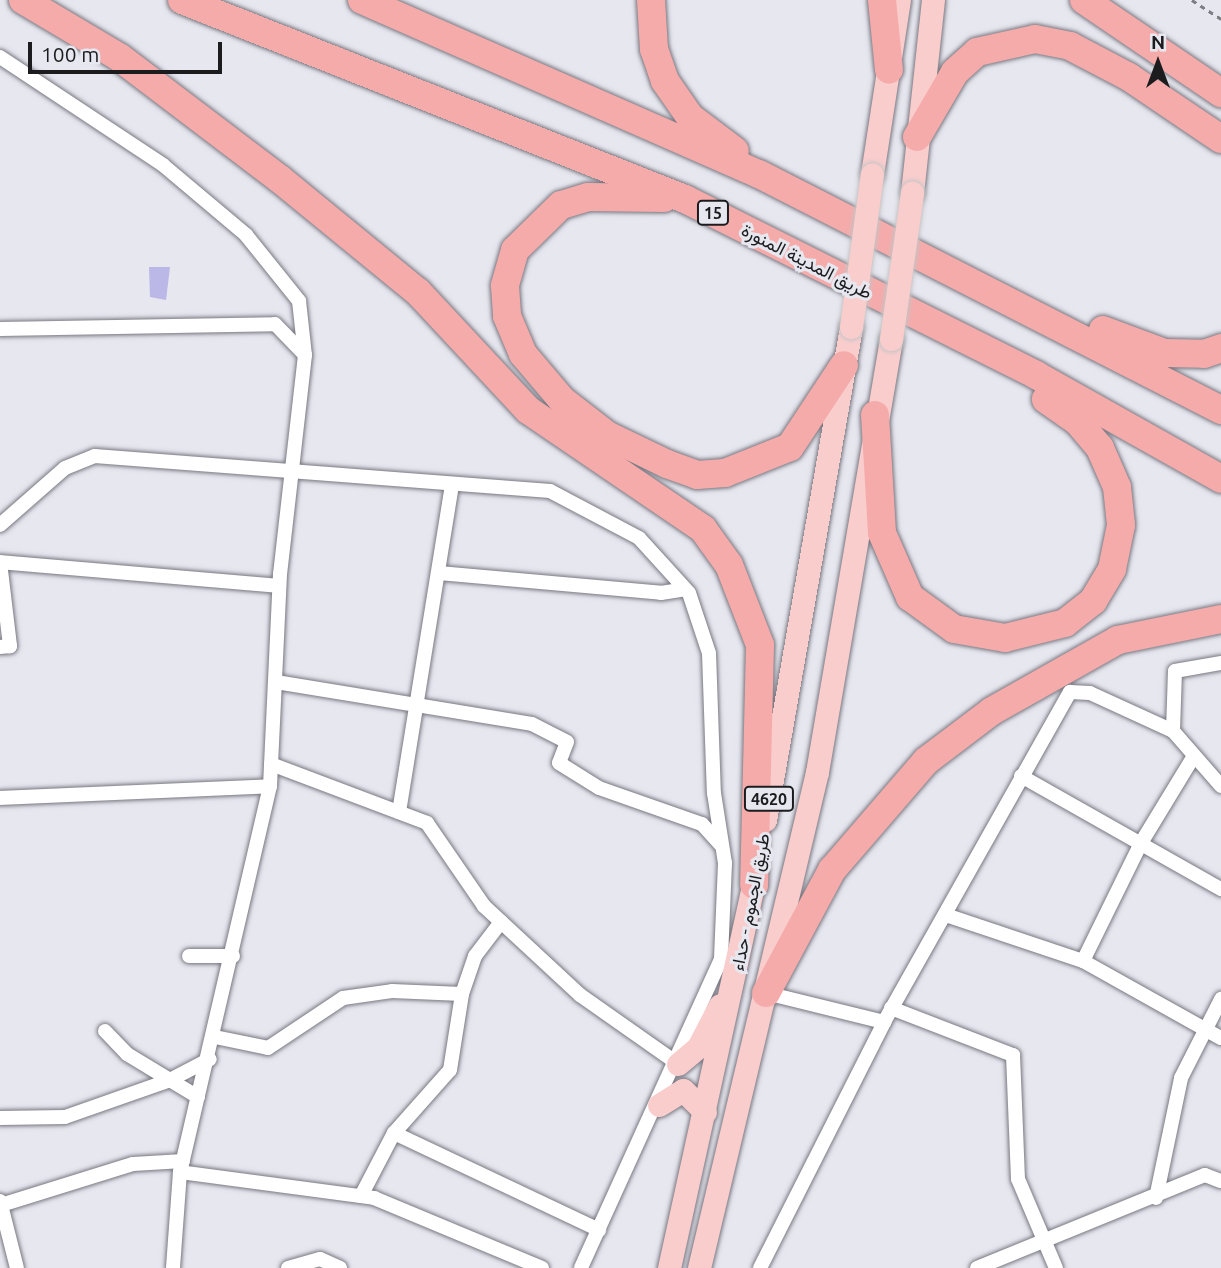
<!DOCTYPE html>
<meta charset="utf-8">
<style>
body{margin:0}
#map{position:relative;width:1221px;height:1268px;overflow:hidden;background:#e7e7f0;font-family:Ubuntu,Vazirmatn,sans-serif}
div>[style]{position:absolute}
.green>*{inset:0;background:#bbb7e6}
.path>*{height:2.5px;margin-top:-1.25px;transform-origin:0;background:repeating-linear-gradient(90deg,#7d7d83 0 5px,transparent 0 10px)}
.roads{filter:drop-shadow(0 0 2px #797881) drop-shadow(0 0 2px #797881)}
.minor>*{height:14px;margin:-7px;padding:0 7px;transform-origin:7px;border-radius:7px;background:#fff}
.primary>*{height:23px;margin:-11.5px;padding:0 11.5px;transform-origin:11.5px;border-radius:11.5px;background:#facdcd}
.motorway>*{height:28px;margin:-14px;padding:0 14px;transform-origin:14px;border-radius:14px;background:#f6abab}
.bridges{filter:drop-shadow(0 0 2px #c4c4c5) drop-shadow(0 0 2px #c4c4c5)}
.primary-bridge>*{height:23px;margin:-11.5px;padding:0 11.5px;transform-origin:11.5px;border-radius:11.5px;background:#facdcd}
span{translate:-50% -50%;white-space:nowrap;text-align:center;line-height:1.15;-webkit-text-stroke:6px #e7e7f0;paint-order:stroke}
.shield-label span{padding:2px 5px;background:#e7e7f0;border:2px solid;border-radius:5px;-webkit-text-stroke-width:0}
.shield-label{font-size:16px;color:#1c1c1f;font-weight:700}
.street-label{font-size:18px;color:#1c1c1f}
.north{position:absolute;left:1123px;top:28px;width:70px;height:70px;-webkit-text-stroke:5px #e7e7f0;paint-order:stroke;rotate:0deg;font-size:19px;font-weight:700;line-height:28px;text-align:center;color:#1c1c1f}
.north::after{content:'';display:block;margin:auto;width:24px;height:32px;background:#1c1c1f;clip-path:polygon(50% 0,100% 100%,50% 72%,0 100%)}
.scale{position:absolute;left:28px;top:42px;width:194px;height:32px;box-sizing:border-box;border:4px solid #1c1c1f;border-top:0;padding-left:9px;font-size:21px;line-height:24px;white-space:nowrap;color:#1c1c1f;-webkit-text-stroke:5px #e7e7f0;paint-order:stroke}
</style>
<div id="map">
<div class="green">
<i style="clip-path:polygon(149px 267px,170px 267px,166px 300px,150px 297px)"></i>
</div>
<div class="path">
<i style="left:1192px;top:0;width:35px;rotate:33deg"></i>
</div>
<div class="roads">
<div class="minor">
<i style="left:0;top:57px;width:196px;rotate:33.5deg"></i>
<i style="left:163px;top:165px;width:109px;rotate:40.1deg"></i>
<i style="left:246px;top:235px;width:85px;rotate:51.2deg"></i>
<i style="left:299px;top:301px;width:54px;rotate:83.7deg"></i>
<i style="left:0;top:329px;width:275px;rotate:-1deg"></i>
<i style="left:275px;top:324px;width:43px;rotate:45.9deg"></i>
<i style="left:305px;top:355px;width:220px;rotate:96.5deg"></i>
<i style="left:280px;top:574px;width:212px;rotate:92.7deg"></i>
<i style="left:270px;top:786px;width:396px;rotate:103.1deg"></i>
<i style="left:180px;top:1172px;width:96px;rotate:94.2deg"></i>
<i style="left:0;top:525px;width:86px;rotate:-41.2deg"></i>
<i style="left:65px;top:468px;width:32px;rotate:-22deg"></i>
<i style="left:95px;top:456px;width:456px;rotate:4.4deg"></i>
<i style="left:550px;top:491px;width:101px;rotate:27.8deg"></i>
<i style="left:639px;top:538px;width:74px;rotate:47.7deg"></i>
<i style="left:689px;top:593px;width:63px;rotate:71.6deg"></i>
<i style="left:709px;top:653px;width:140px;rotate:88deg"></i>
<i style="left:714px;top:793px;width:71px;rotate:81.1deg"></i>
<i style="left:725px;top:863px;width:96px;rotate:92.4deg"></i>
<i style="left:721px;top:959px;width:339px;rotate:114.4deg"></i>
<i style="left:0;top:562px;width:280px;rotate:4.9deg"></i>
<i style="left:0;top:562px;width:85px;rotate:83.2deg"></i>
<i style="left:10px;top:646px;width:10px;rotate:174deg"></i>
<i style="left:439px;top:573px;width:223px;rotate:5.1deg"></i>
<i style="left:661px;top:593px;width:24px;rotate:-9deg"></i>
<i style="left:276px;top:682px;width:259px;rotate:9.3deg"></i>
<i style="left:532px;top:724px;width:39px;rotate:27deg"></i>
<i style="left:567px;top:742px;width:22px;rotate:111deg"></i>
<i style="left:559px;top:763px;width:47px;rotate:32deg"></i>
<i style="left:599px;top:788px;width:109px;rotate:19.3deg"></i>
<i style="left:702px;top:824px;width:27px;rotate:48deg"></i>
<i style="left:1173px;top:731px;width:73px;rotate:48.9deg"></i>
<i style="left:271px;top:764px;width:167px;rotate:20.7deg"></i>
<i style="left:427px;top:823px;width:101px;rotate:55.5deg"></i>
<i style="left:484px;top:906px;width:131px;rotate:42.8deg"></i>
<i style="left:580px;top:995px;width:120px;rotate:35.1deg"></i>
<i style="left:1021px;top:776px;width:230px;rotate:29.5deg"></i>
<i style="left:0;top:798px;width:270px;rotate:-2.5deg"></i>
<i style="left:399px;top:812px;width:332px;rotate:-80.8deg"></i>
<i style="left:949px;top:916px;width:141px;rotate:18.6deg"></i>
<i style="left:1083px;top:961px;width:158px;rotate:29.2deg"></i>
<i style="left:189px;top:956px;width:44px"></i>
<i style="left:1083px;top:961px;width:131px;rotate:-63.8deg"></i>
<i style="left:1141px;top:843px;width:102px;rotate:-58.7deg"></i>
<i style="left:766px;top:993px;width:122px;rotate:13.8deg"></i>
<i style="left:884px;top:1022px;width:379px;rotate:-60.6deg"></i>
<i style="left:1070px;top:692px;width:20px;rotate:3deg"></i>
<i style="left:1090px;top:693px;width:91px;rotate:24.6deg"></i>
<i style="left:1173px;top:731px;width:60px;rotate:-88.1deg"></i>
<i style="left:1175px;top:671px;width:47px;rotate:-9.9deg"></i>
<i style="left:891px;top:1008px;width:131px;rotate:21.1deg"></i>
<i style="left:1013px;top:1055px;width:124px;rotate:87.7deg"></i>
<i style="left:1018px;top:1179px;width:97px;rotate:66.9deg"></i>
<i style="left:105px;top:1031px;width:32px;rotate:46deg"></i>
<i style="left:127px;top:1054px;width:83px;rotate:31.2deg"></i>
<i style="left:215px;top:1037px;width:54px;rotate:11.7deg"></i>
<i style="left:268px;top:1048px;width:90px;rotate:-33.7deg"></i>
<i style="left:343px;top:998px;width:49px;rotate:-8.1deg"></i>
<i style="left:392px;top:991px;width:70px;rotate:2.5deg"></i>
<i style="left:0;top:1118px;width:65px;rotate:-0.9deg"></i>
<i style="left:65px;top:1117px;width:109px;rotate:-19.3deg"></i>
<i style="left:168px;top:1081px;width:47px;rotate:-27.6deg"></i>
<i style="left:394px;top:1133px;width:227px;rotate:25.3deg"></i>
<i style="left:180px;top:1172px;width:196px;rotate:7.6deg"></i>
<i style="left:374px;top:1198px;width:182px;rotate:22.6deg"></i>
<i style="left:361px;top:1196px;width:71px;rotate:-62.4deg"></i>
<i style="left:394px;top:1133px;width:84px;rotate:-48.4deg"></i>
<i style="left:450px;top:1070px;width:77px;rotate:-81deg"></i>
<i style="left:462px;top:994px;width:40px;rotate:-71.1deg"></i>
<i style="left:475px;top:956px;width:43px;rotate:-52.6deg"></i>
<i style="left:1156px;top:1198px;width:123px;rotate:-78.2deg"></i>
<i style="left:1181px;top:1078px;width:89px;rotate:-63.1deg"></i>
<i style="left:0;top:1201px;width:69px;rotate:75.8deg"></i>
<i style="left:1px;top:1205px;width:138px;rotate:-17.3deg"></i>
<i style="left:133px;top:1164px;width:50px;rotate:-3.4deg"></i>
<i style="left:288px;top:1268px;width:33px;rotate:-16deg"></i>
<i style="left:320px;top:1259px;width:22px;rotate:24deg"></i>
<i style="left:760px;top:1268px;width:275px;rotate:-63.2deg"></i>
<i style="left:977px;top:1268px;width:246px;rotate:-22.2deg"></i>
<i style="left:1205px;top:1175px;width:17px;rotate:21deg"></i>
</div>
<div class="primary">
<i style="left:872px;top:174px;width:176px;rotate:-81.2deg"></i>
<i style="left:912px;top:193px;width:194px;rotate:-83.8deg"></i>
<i style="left:765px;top:820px;width:500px;rotate:-80.1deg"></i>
<i style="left:678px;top:1064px;width:26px;rotate:-40deg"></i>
<i style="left:698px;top:1047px;width:47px;rotate:-62.4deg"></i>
<i style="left:659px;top:1105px;width:28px;rotate:-32deg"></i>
<i style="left:683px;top:1090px;width:31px;rotate:45deg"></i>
<i style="left:669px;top:1268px;width:410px;rotate:-77.6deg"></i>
<i style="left:699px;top:1268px;width:510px;rotate:-76.62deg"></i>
<i style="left:817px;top:772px;width:439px;rotate:-80.3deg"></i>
</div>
<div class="motorway">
<i style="left:23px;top:0;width:112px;rotate:30.7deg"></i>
<i style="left:119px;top:57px;width:203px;rotate:37.2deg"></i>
<i style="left:281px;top:180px;width:177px;rotate:39.3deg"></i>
<i style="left:418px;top:292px;width:161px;rotate:47deg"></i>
<i style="left:528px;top:410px;width:212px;rotate:34.2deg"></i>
<i style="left:703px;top:529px;width:44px;rotate:54.2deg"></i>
<i style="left:729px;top:565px;width:86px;rotate:68.8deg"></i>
<i style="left:760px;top:645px;width:240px;rotate:91.4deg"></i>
<i style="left:182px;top:0;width:541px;rotate:21.59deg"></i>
<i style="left:685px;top:199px;width:393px;rotate:26.6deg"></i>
<i style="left:1036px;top:375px;width:212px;rotate:29.3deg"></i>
<i style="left:362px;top:0;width:433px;rotate:23.7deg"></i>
<i style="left:759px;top:174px;width:519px;rotate:27.06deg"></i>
<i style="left:651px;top:0;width:49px;rotate:86.5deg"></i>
<i style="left:654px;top:49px;width:34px;rotate:71deg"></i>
<i style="left:665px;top:81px;width:44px;rotate:55.2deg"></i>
<i style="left:690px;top:117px;width:56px;rotate:37.1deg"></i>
<i style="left:882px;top:0;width:70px;rotate:84.3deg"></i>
<i style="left:1084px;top:0;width:166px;rotate:34.2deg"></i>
<i style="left:917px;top:137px;width:75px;rotate:-59.7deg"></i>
<i style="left:955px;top:72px;width:30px;rotate:-42deg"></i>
<i style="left:977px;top:52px;width:59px;rotate:-12.6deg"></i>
<i style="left:1035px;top:39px;width:36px;rotate:11deg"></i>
<i style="left:1070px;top:46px;width:67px;rotate:27.7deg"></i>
<i style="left:1129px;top:77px;width:111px;rotate:34deg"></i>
<i style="left:664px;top:198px;width:76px;rotate:-179.2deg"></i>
<i style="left:588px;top:197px;width:28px;rotate:163deg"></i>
<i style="left:561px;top:205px;width:64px;rotate:135.6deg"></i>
<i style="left:515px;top:250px;width:37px;rotate:106deg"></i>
<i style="left:505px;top:286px;width:30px;rotate:86deg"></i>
<i style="left:507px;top:316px;width:41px;rotate:67.2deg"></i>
<i style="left:523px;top:354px;width:60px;rotate:49.7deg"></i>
<i style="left:562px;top:400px;width:57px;rotate:37.9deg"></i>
<i style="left:607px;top:435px;width:67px;rotate:25.8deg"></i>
<i style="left:667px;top:464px;width:32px;rotate:20deg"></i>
<i style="left:697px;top:475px;width:28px;rotate:-4deg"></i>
<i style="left:725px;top:473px;width:70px;rotate:-21.8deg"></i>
<i style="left:790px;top:447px;width:98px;rotate:-56.6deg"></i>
<i style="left:1103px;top:330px;width:66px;rotate:20.4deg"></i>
<i style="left:1165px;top:353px;width:39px;rotate:1deg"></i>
<i style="left:1204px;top:354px;width:18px;rotate:-19deg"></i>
<i style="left:875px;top:415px;width:118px;rotate:86.6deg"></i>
<i style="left:882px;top:533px;width:70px;rotate:66.4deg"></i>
<i style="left:910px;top:597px;width:54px;rotate:36deg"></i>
<i style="left:954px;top:629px;width:52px;rotate:10deg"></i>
<i style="left:1005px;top:638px;width:62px;rotate:-14deg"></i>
<i style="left:1065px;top:623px;width:36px;rotate:-38deg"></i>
<i style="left:1093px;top:601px;width:37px;rotate:-59deg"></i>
<i style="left:1112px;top:569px;width:45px;rotate:-78.4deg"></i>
<i style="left:1121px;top:525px;width:38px;rotate:-96deg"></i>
<i style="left:1117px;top:487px;width:43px;rotate:-113.6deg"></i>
<i style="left:1100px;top:448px;width:35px;rotate:-130deg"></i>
<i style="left:1077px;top:421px;width:38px;rotate:-145deg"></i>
<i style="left:766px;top:993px;width:140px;rotate:-61.8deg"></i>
<i style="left:832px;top:870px;width:144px;rotate:-49.2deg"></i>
<i style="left:926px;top:761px;width:83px;rotate:-37.1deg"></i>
<i style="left:992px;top:711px;width:145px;rotate:-29.4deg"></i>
<i style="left:1118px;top:640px;width:105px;rotate:-11.5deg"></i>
</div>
</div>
<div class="bridges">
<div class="primary-bridge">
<i style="left:851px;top:327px;width:154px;rotate:-82.2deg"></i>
<i style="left:891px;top:339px;width:148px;rotate:-81.8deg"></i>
</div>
</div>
<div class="shield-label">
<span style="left:713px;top:213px">15</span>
<span style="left:769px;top:799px">4620</span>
</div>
<div class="street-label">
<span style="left:807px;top:261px;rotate:27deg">طريق المدينة المنورة</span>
<span style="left:750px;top:902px;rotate:-79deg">طريق الجموم - حداء</span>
</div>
<div class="north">N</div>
<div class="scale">100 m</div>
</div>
